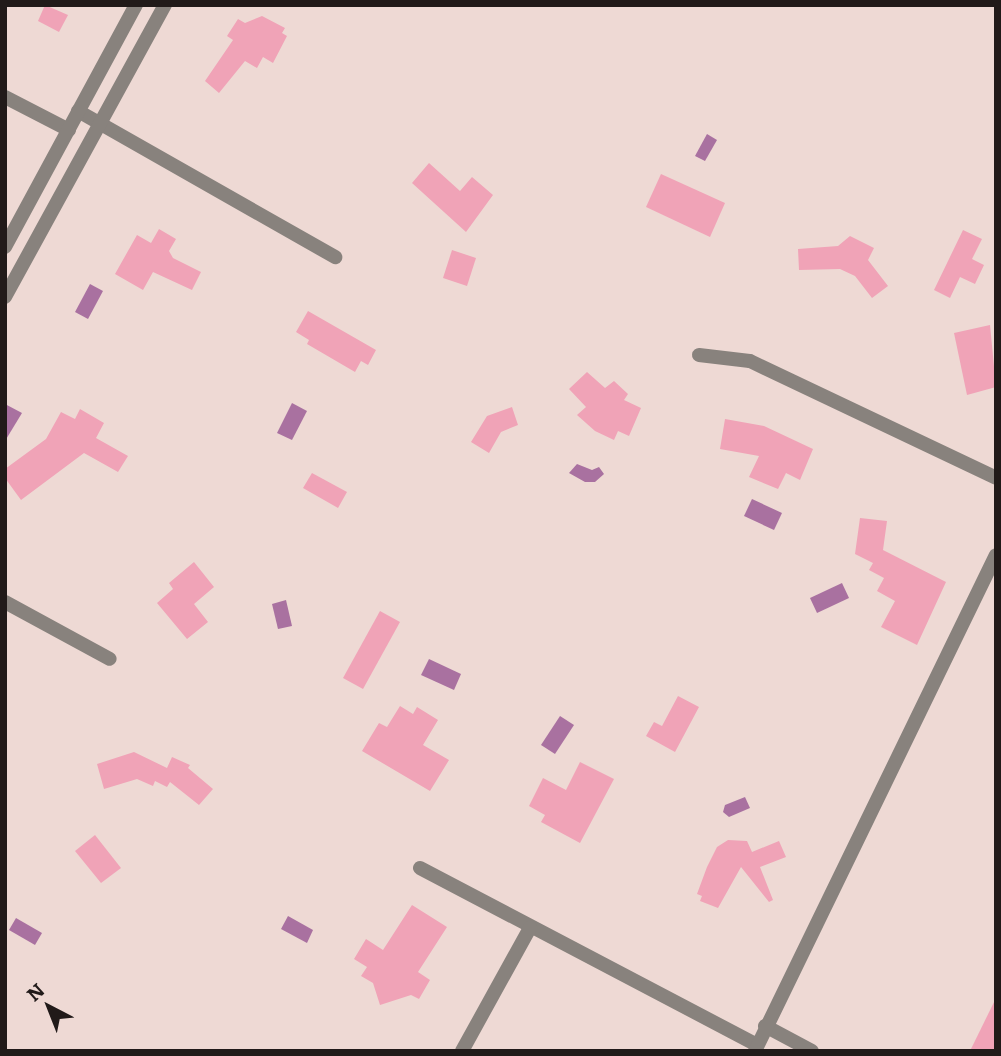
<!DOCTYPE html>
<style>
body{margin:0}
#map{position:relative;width:1001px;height:1056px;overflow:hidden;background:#eed9d4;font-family:Literata,serif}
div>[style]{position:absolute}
.water>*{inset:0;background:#a971a0}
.building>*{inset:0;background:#f0a3b7}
.street>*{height:14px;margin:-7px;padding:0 7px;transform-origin:7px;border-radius:7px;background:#88827d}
span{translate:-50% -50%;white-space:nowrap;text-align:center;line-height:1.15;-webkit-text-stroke:5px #eed9d4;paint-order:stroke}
.frame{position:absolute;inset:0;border:7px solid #211a19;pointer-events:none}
.north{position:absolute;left:14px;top:972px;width:70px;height:70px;-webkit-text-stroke:5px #eed9d4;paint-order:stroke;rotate:318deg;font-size:19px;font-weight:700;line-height:28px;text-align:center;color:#211a19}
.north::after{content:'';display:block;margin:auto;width:24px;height:32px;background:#211a19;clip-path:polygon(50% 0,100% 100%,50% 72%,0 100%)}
</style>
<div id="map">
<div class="water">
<i style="clip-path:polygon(707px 134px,717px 140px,705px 161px,695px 156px)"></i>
<i style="clip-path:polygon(90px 284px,103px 291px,88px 319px,75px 312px)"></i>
<i style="clip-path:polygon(292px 403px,307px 411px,292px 440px,277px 433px)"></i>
<i style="clip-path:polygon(5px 404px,22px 413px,5px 441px)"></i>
<i style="clip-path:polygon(577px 464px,592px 470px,599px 467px,604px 474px,595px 482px,585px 482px,569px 473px)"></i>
<i style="clip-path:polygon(752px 499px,782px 513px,774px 530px,744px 516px)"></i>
<i style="clip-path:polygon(842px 583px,849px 598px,817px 613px,810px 598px)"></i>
<i style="clip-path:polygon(286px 600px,292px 626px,278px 629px,272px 604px)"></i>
<i style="clip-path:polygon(429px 659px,461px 674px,454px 690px,421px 675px)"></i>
<i style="clip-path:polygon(560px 716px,574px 725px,555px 754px,541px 745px)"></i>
<i style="clip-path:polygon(745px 797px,750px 808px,729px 817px,723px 812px,725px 805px)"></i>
<i style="clip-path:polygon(288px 916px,313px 930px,307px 943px,281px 929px)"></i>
<i style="clip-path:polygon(16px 918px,42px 933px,35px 945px,9px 930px)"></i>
</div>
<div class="building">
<i style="clip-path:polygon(45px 5px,68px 15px,59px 32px,38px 21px)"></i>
<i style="clip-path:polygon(262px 16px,285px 28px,282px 33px,287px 36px,273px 63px,263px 57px,257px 68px,245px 61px,219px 93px,205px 81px,233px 40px,227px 36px,238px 19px,245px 23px)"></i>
<i style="clip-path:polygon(429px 163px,460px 191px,472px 177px,493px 195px,466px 232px,412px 183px)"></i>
<i style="clip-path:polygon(661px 174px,725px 203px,710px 237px,646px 207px)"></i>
<i style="clip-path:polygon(159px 229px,176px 239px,169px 251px,173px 258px,201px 272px,192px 290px,153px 272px,143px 290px,115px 274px,137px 235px,151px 243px)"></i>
<i style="clip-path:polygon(963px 230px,982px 239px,972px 259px,984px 265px,975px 284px,960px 277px,950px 298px,934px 290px)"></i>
<i style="clip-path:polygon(850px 236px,874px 248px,868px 260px,888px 286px,872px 298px,855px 276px,840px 269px,799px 270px,798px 249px,838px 246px)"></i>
<i style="clip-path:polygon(452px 250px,476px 258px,467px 286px,443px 278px)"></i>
<i style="clip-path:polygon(308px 311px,376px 350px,368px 365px,361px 361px,355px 372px,307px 344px,309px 340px,296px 332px)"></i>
<i style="clip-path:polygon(990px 325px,996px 387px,967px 395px,954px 333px)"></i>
<i style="clip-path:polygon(587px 372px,605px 388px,614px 381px,628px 394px,624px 400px,641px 408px,629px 436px,618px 431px,614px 440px,595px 431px,577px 415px,586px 407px,569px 389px)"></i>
<i style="clip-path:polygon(512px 407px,518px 425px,501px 432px,489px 453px,471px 442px,487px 416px)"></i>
<i style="clip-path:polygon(80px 409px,104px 423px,96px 438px,128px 456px,118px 472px,84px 453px,21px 500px,5px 478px,5px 469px,46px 439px,61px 412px,75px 419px)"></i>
<i style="clip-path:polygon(725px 419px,764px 426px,813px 449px,800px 480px,786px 473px,778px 489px,749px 477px,759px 456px,720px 449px)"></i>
<i style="clip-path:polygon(312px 473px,347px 492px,338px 508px,303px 488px)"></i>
<i style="clip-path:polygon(860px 518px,887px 521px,883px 550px,946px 582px,917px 645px,881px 627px,895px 601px,877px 591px,884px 578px,869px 570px,873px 563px,855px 554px)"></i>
<i style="clip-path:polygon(194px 562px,214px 587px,194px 604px,208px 622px,187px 639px,157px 603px,173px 589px,169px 583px)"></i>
<i style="clip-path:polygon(380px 611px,400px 622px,363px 689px,343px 678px)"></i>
<i style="clip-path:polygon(678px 696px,699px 707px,675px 752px,646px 736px,654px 722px,662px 726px)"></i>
<i style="clip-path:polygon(400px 706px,413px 714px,417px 707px,438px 720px,423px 745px,449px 760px,430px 791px,362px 751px,379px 723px,387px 727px)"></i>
<i style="clip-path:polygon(134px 752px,167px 768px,172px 757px,190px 765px,188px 768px,213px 789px,199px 805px,170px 782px,167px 787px,155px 781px,153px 786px,137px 779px,104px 789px,97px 764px)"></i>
<i style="clip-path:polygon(580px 762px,614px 779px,580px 843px,541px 822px,545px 815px,529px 806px,543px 778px,566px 790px)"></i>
<i style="clip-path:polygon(95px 835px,121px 868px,101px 883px,75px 851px)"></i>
<i style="clip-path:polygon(728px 840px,747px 841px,752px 852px,779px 841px,786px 857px,760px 867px,773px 900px,769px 902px,741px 867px,718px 908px,700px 901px,702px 896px,697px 894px,707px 867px,717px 847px)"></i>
<i style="clip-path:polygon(412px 905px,447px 927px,418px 972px,430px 980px,419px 999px,411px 995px,380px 1005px,373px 983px,361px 976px,367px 967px,354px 959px,366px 939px,383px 950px)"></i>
<i style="clip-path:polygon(996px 998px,996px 1051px,970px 1051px)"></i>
</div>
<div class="street">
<i style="left:5px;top:97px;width:72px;rotate:27.3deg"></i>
<i style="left:78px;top:111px;width:296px;rotate:29.6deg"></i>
<i style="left:5px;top:247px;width:275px;rotate:-61.6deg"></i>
<i style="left:5px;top:297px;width:333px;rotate:-61.3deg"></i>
<i style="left:699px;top:355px;width:51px;rotate:6.7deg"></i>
<i style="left:750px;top:361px;width:272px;rotate:25.4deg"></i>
<i style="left:5px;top:602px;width:119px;rotate:28.5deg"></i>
<i style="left:420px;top:868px;width:378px;rotate:27.7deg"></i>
<i style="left:765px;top:1026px;width:53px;rotate:28deg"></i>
<i style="left:462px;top:1051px;width:141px;rotate:-61.1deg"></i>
<i style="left:755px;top:1051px;width:551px;rotate:-64.09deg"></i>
</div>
<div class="frame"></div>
<div class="north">N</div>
</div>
